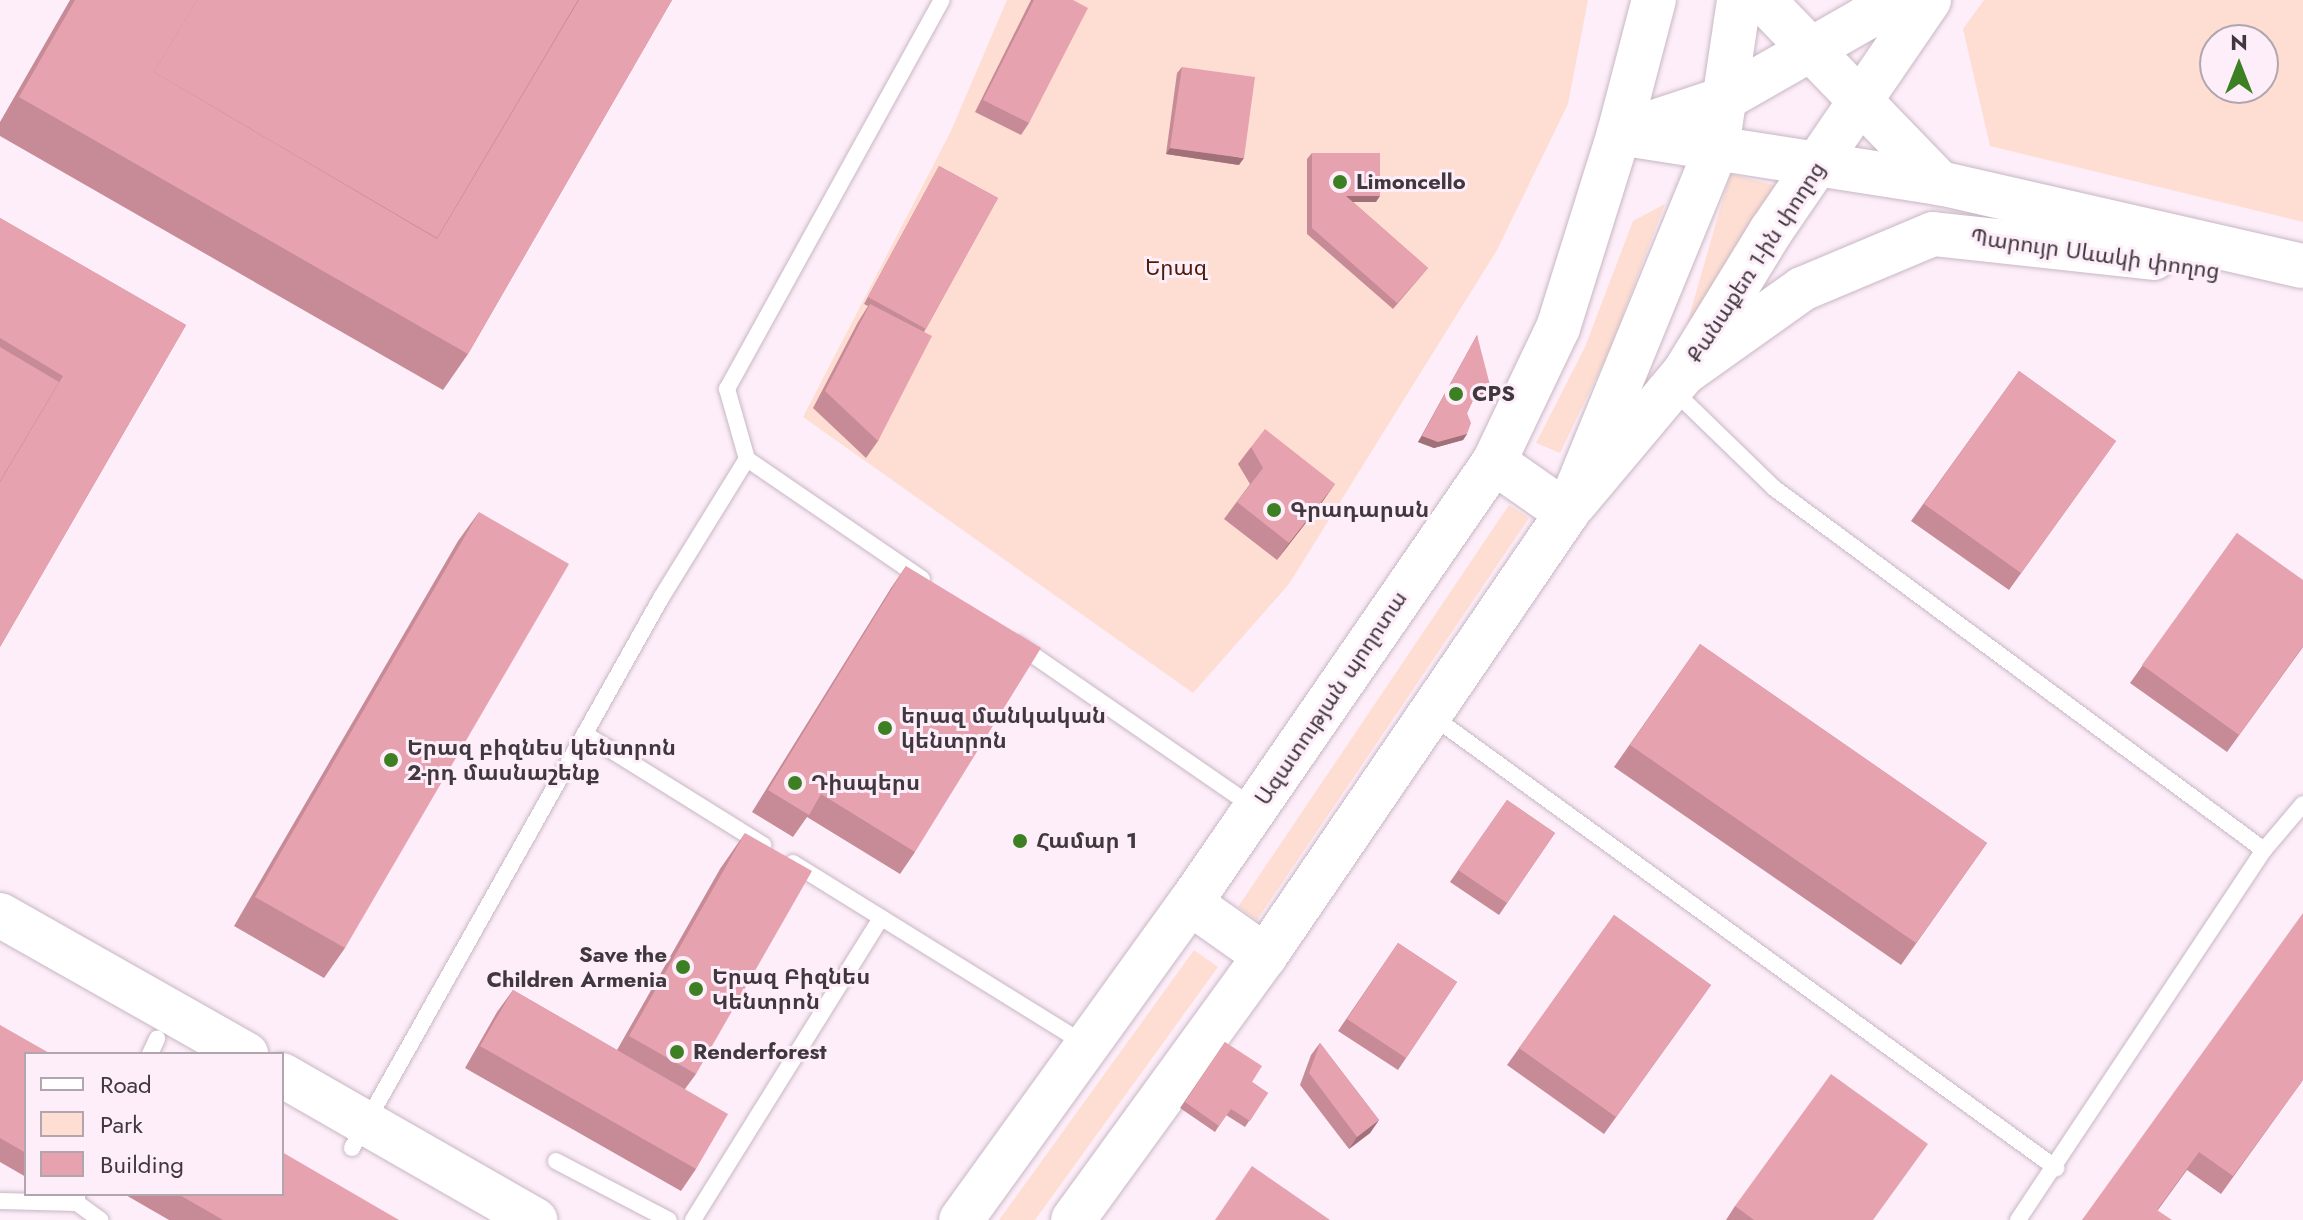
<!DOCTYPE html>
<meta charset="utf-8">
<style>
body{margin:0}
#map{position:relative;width:2303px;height:1220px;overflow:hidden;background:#fdeef9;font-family:Jost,"Noto Sans Armenian",sans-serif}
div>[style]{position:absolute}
.green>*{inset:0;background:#feded3}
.roads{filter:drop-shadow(0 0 2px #c8b7c4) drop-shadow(0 0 2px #c8b7c4)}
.lane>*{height:16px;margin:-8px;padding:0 8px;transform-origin:8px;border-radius:8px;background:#fff}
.secondary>*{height:44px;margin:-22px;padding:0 22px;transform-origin:22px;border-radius:22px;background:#fff}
.primary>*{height:44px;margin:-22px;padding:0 22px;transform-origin:22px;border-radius:22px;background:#fff}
.wall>*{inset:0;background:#c68b96}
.shaded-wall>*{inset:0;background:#a1717a}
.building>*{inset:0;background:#e6a2af}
.dots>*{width:22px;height:22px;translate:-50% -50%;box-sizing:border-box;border:4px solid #fdeef9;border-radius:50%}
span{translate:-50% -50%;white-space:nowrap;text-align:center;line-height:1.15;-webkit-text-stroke:6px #fdeef9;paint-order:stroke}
.poi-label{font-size:22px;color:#40383e;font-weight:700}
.left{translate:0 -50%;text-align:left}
.right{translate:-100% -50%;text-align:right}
.street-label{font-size:22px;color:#40383e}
.park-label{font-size:22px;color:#511903}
.legend{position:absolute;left:24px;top:1052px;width:260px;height:144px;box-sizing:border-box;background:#fdeef9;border:2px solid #b1a5ae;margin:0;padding:10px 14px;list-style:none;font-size:24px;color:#40383e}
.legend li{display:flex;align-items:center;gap:16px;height:40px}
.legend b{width:40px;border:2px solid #b1a5ae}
.north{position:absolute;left:2199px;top:24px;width:80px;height:80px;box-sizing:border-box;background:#fdeef9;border:2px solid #b1a5ae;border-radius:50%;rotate:0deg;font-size:22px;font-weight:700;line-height:32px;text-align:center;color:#40383e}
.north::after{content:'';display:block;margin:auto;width:28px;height:36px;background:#3d8023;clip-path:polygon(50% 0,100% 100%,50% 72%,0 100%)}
</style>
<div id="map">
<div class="green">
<i style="clip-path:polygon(1007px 0,1588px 0,1568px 104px,1497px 250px,1289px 584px,1193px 693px,803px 417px,951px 131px)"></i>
<i style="clip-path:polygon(evenodd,1984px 0,2303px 0,2303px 222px,1990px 146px,1963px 29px,1984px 0,2215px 40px,2263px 40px,2263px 88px,2215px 88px,2215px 40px)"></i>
<i style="clip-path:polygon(1730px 174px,1782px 187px,1764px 222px,1687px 324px)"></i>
<i style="clip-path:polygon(1665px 204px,1609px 351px,1560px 453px,1536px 443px,1585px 347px,1633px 221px)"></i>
<i style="clip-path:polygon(1509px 505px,1529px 518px,1257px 920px,1238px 907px)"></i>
<i style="clip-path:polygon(1194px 950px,1218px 967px,1035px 1220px,999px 1220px)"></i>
</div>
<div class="roads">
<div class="lane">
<i style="left:1673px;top:390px;width:141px;rotate:44.1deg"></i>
<i style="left:1774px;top:488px;width:609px;rotate:36.46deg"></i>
<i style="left:747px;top:459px;width:73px;rotate:-105.9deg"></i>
<i style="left:727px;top:389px;width:444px;rotate:-61.1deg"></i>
<i style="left:1017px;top:644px;width:289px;rotate:34.6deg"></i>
<i style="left:1432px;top:716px;width:771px;rotate:35.92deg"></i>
<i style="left:585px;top:734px;width:210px;rotate:31.9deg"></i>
<i style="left:793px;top:863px;width:345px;rotate:31.8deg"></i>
<i style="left:150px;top:1054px;width:17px;rotate:-65deg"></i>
<i style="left:352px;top:1148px;width:631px;rotate:-60.67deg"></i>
<i style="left:661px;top:598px;width:163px;rotate:-58.3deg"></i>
<i style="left:747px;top:459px;width:212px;rotate:34.4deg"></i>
<i style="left:556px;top:1161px;width:127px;rotate:27.6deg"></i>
<i style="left:77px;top:1196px;width:7px;rotate:90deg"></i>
<i style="left:77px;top:1203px;width:29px;rotate:36deg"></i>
<i style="left:0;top:1201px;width:77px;rotate:1.5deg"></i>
<i style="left:693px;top:1220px;width:356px;rotate:-58.1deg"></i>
<i style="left:2018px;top:1220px;width:444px;rotate:-56.4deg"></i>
<i style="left:2264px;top:850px;width:60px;rotate:-49.7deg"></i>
</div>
<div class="secondary">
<i style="left:1763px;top:0;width:255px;rotate:46deg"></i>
<i style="left:1627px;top:131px;width:102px;rotate:-18.3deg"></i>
<i style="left:1724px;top:99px;width:163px;rotate:-29.7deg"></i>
<i style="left:1866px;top:18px;width:24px;rotate:-48deg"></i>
<i style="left:1619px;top:133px;width:325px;rotate:8.9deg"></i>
<i style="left:1940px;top:183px;width:372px;rotate:12.9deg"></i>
<i style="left:1684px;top:373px;width:145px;rotate:-35.4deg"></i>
<i style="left:1802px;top:289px;width:142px;rotate:-22.8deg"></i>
<i style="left:1933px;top:234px;width:222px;rotate:6.2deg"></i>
<i style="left:1574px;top:504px;width:171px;rotate:-50deg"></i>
<i style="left:1684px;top:373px;width:167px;rotate:-58.5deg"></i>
<i style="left:1771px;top:231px;width:280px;rotate:-55.6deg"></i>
<i style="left:0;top:915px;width:283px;rotate:29.5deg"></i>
<i style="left:282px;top:1075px;width:292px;rotate:29.8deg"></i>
</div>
<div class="primary">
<i style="left:1494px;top:462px;width:89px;rotate:34.9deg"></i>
<i style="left:1190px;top:903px;width:92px;rotate:35.2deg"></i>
<i style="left:961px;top:1220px;width:391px;rotate:-54.2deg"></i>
<i style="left:1190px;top:903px;width:536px;rotate:-55.42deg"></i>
<i style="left:1494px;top:462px;width:148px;rotate:-64.5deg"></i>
<i style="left:1558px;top:328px;width:204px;rotate:-72.6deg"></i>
<i style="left:1619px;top:133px;width:138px;rotate:-75.3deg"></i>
<i style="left:1073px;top:1220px;width:326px;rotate:-54deg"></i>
<i style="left:1265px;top:956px;width:536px;rotate:-55.72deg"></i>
<i style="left:1567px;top:513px;width:395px;rotate:-67.7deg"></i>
<i style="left:1717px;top:148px;width:150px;rotate:-81.5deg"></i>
</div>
</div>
<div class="wall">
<i style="clip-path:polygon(70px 0,672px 0,468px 354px,443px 390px,0 136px,0 122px)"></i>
<i style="clip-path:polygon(1031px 0,1073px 0,1029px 123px,1021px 135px,975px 112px)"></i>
<i style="clip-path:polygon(1182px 67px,1239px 165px,1166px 154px,1177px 73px)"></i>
<i style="clip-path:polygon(1312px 153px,1376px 202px,1353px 202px,1428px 268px,1393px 309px,1307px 234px,1307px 159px)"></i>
<i style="clip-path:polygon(939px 166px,998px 198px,924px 332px,878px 441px,866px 458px,813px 408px,858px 322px,868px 306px,864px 304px)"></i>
<i style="clip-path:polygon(0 218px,186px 325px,0 647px)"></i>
<i style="clip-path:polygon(1477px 335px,1487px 396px,1475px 396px,1467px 413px,1467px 434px,1463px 440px,1434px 448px,1418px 442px)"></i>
<i style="clip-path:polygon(2019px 371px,2116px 441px,2009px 590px,1911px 521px)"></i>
<i style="clip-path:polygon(1251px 447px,1335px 484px,1277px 560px,1224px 519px,1250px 484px,1238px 464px)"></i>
<i style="clip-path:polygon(479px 512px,345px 948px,324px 978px,234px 926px,458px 541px)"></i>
<i style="clip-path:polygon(2237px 533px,2303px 647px,2227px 752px,2130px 683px)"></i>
<i style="clip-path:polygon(906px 566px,915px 852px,900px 874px,807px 817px,793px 837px,752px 812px,891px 588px)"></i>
<i style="clip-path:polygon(1700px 644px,1987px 843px,1901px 965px,1614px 767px)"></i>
<i style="clip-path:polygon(1507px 800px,1555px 833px,1499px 915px,1450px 882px)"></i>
<i style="clip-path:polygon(745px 833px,696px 1074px,685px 1089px,696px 1169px,681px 1191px,465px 1068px,497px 1012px,513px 990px,617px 1050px,720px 869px)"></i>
<i style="clip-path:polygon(1614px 915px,1711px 985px,1604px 1134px,1507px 1065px)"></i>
<i style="clip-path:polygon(1398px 943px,1457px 982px,1398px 1070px,1338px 1031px)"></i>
<i style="clip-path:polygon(0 1025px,26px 1054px,26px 1177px,0 1162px)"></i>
<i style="clip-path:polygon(1225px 1042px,1252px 1082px,1268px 1093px,1245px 1127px,1226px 1115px,1215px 1132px,1180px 1108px)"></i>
<i style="clip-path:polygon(1320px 1043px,1379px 1120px,1370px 1133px,1349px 1149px,1300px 1085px,1311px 1055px)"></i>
<i style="clip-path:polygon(2303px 1080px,2221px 1194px,2187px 1170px,2158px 1210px,2082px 1220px)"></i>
<i style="clip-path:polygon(124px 1194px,282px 1194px,399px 1220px,169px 1220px)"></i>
<i style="clip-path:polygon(1735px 1206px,1873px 1220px,1726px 1220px)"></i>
</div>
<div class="shaded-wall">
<i style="clip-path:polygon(1170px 148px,1244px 158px,1239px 165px,1166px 154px)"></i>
<i style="clip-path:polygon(1346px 196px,1380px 196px,1376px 202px,1341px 202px)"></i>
<i style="clip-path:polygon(1478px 389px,1491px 389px,1487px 396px,1474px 396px)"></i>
<i style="clip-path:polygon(1467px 434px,1463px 440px,1434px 448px,1418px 442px,1422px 436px)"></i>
<i style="clip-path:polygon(1335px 484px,1323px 501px,1277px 560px,1289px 543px)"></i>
<i style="clip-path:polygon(1379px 1120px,1370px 1133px,1349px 1149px,1357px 1137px)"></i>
</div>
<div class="building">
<i style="clip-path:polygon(75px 0,197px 0,154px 72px,437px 239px,579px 0,672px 0,468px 354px,19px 97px)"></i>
<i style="clip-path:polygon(197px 0,578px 0,437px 238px,154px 72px)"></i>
<i style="clip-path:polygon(1034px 0,1073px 0,1088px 8px,1029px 123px,983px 100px)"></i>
<i style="clip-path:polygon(1182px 67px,1255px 77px,1244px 158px,1170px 148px)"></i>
<i style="clip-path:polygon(1312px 153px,1380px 153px,1380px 196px,1346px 196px,1428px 268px,1397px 303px,1312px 228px)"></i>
<i style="clip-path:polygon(939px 166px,998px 198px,926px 329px,868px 297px)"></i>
<i style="clip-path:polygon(0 218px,186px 325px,0 647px,0 482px,63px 376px,0 338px)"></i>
<i style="clip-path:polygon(870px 304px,932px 336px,878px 441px,825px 391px)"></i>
<i style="clip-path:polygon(1477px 335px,1491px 389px,1478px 389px,1467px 413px,1471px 423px,1467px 434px,1438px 442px,1422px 436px)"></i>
<i style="clip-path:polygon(0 347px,59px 382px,0 481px)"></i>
<i style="clip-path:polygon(2019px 371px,2116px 441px,2021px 573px,1924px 504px)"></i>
<i style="clip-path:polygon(1265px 429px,1335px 484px,1289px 543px,1237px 502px,1263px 468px,1251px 447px)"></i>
<i style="clip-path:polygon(479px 512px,569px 564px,345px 948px,255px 897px)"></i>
<i style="clip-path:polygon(2237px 533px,2303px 580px,2303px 646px,2239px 735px,2142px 665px)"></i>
<i style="clip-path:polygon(906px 566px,1041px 648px,915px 852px,821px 794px,809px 815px,768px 790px)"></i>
<i style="clip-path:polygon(1700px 644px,1987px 843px,1916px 943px,1630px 745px)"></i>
<i style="clip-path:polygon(1507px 800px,1555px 833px,1507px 903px,1458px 870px)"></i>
<i style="clip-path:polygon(745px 833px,812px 871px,696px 1074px,629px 1036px)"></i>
<i style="clip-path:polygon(2303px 913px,2303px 1080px,2233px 1176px,2199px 1152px,2157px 1210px,2172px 1220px,2082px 1220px)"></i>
<i style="clip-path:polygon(1614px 915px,1711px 985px,1616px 1117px,1519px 1048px)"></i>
<i style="clip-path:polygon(1398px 943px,1457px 982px,1406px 1058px,1347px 1019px)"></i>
<i style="clip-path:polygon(513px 990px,728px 1114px,696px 1169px,480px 1046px)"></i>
<i style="clip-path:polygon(0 1025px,51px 1054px,26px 1054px,26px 1153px,0 1138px)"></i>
<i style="clip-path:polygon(1225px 1042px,1262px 1066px,1252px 1082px,1268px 1093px,1250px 1121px,1231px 1109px,1219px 1126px,1185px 1102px)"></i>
<i style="clip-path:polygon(1320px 1043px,1379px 1120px,1357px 1137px,1309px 1073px)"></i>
<i style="clip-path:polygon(1831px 1074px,1928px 1144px,1873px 1220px,1754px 1220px,1735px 1206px)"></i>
<i style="clip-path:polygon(282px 1152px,399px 1220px,223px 1220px,178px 1194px,282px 1194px)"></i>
<i style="clip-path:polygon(1252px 1166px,1330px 1220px,1215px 1220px)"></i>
</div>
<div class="dots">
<i style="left:1340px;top:182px;background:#3d8023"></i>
<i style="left:1456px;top:394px;background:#3d8023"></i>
<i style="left:1274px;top:510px;background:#3d8023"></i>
<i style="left:885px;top:728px;background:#3d8023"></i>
<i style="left:391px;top:760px;background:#3d8023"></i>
<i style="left:795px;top:783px;background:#3d8023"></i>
<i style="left:1020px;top:841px;background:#3d8023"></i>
<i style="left:683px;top:967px;background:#3d8023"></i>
<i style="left:696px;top:989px;background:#3d8023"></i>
<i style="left:677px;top:1052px;background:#3d8023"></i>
</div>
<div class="poi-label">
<span class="left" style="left:1356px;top:182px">Limoncello</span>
<span class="left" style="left:1472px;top:394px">CPS</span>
<span class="left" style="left:1290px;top:510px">Գրադարան</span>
<span class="left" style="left:901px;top:728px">երազ մանկական<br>կենտրոն</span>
<span class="left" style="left:407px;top:760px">Երազ բիզնես կենտրոն<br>2-րդ մասնաշենք</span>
<span class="left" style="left:811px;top:783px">Դիսպերս</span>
<span class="left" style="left:1036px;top:841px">Համար 1</span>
<span class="right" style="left:667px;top:967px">Save the<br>Children Armenia</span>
<span class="left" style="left:712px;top:989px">Երազ Բիզնես<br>Կենտրոն</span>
<span class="left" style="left:693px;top:1052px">Renderforest</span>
</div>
<div class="street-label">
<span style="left:2095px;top:254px;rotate:8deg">Պարույր Սևակի փողոց</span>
<span style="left:1756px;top:262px;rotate:-57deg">Քանաքեռ 1-ին փողոց</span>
<span style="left:1331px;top:698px;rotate:-56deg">Ազատության պողոտա</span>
</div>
<div class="park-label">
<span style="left:1176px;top:268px">Երազ</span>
</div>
<ul class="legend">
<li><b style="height:10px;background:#fff"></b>Road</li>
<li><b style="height:22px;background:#feded3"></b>Park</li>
<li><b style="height:22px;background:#e6a2af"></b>Building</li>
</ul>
<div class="north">N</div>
</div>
